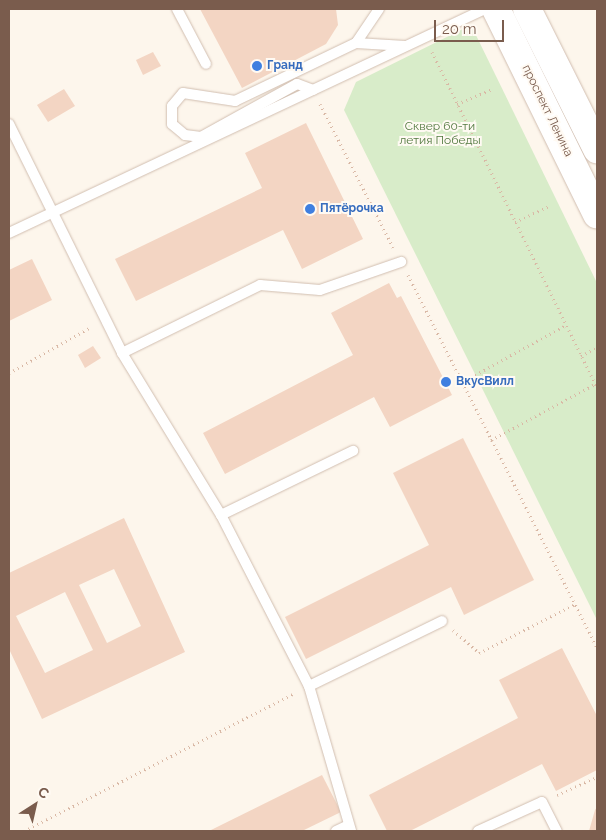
<!DOCTYPE html>
<meta charset="utf-8">
<style>
body{margin:0}
#map{position:relative;width:606px;height:840px;overflow:hidden;background:#fdf6ec;font-family:Raleway,sans-serif}
div>[style]{position:absolute}
.green>*{inset:0;background:#d8ecc9}
.building>*{inset:0;background:#f3d5c3}
.path>*{height:3px;margin-top:-1.5px;transform-origin:0;background:repeating-linear-gradient(90deg,#d9b8a5 0 1px,transparent 0 5px)}
.roads{filter:drop-shadow(0 0 1px #d1beb0) drop-shadow(0 0 1px #d1beb0)}
.service>*{height:10px;margin:-5px;padding:0 5px;transform-origin:5px;border-radius:5px;background:#fff}
.secondary>*{height:28px;margin:-14px;padding:0 14px;transform-origin:14px;border-radius:14px;background:#fff}
.dots>*{width:14px;height:14px;translate:-50% -50%;box-sizing:border-box;border:2px solid #fffaf3;border-radius:50%}
span{translate:-50% -50%;white-space:nowrap;text-align:center;line-height:1.15;-webkit-text-stroke:4px #fffaf3;paint-order:stroke}
.shop-label{font-size:12px;color:#366cbe;font-weight:700}
.left{translate:0 -50%;text-align:left}
.street-label{font-size:12px;color:#7a5c4d}
.park-label{font-size:12px;color:#537a41}
.frame{position:absolute;inset:0;border:10px solid #7a5c4d;pointer-events:none}
.north{position:absolute;left:10px;top:780px;width:50px;height:50px;-webkit-text-stroke:4px #fffaf3;paint-order:stroke;rotate:35deg;font-size:14px;font-weight:700;line-height:20px;text-align:center;color:#7a5c4d}
.north::after{content:'';display:block;margin:auto;width:18px;height:22px;background:#7a5c4d;clip-path:polygon(50% 0,100% 100%,50% 72%,0 100%)}
.scale{position:absolute;left:434px;top:20px;width:70px;height:22px;box-sizing:border-box;border:2px solid #7a5c4d;border-top:0;padding-left:6px;font-size:15px;line-height:18px;white-space:nowrap;color:#7a5c4d;-webkit-text-stroke:4px #fffaf3;paint-order:stroke}
</style>
<div id="map">
<div class="green">
<i style="clip-path:polygon(471px 25px,597px 283px,597px 620px,344px 110px,356px 82px)"></i>
</div>
<div class="building">
<i style="clip-path:polygon(200px 9px,336px 9px,338px 25px,326px 44px,242px 88px)"></i>
<i style="clip-path:polygon(153px 52px,161px 66px,143px 75px,136px 60px)"></i>
<i style="clip-path:polygon(64px 89px,75px 106px,48px 122px,37px 105px)"></i>
<i style="clip-path:polygon(306px 123px,363px 239px,302px 269px,283px 230px,136px 301px,115px 259px,262px 188px,245px 153px)"></i>
<i style="clip-path:polygon(32px 259px,52px 300px,9px 321px,9px 270px)"></i>
<i style="clip-path:polygon(389px 283px,397px 298px,401px 296px,452px 395px,390px 427px,374px 397px,225px 474px,203px 433px,353px 355px,331px 313px)"></i>
<i style="clip-path:polygon(93px 346px,101px 358px,85px 368px,78px 355px)"></i>
<i style="clip-path:polygon(463px 438px,534px 580px,464px 615px,451px 587px,306px 659px,285px 617px,429px 545px,393px 473px)"></i>
<i style="clip-path:polygon(evenodd,124px 518px,185px 652px,42px 719px,9px 649px,9px 573px,124px 518px,114px 569px,141px 626px,107px 643px,79px 585px,114px 569px,124px 518px,65px 592px,93px 650px,45px 673px,16px 616px,65px 592px)"></i>
<i style="clip-path:polygon(562px 648px,597px 716px,597px 770px,556px 791px,542px 764px,410px 831px,387px 831px,369px 795px,518px 718px,499px 680px)"></i>
<i style="clip-path:polygon(322px 775px,341px 812px,302px 831px,209px 831px)"></i>
<i style="clip-path:polygon(597px 807px,597px 831px,589px 831px,595px 810px)"></i>
</div>
<div class="path">
<i style="left:432px;top:52px;width:374px;rotate:63.8deg"></i>
<i style="left:320px;top:104px;width:161px;rotate:63deg"></i>
<i style="left:457px;top:104px;width:38px;rotate:-23deg"></i>
<i style="left:515px;top:222px;width:38px;rotate:-25deg"></i>
<i style="left:408px;top:275px;width:417px;rotate:63.1deg"></i>
<i style="left:581px;top:356px;width:18px;rotate:-29deg"></i>
<i style="left:9px;top:373px;width:94px;rotate:-29.3deg"></i>
<i style="left:462px;top:382px;width:119px;rotate:-28.7deg"></i>
<i style="left:491px;top:440px;width:118px;rotate:-28.3deg"></i>
<i style="left:453px;top:630px;width:35px;rotate:41deg"></i>
<i style="left:479px;top:653px;width:108px;rotate:-27deg"></i>
<i style="left:557px;top:795px;width:44px;rotate:-24.2deg"></i>
<i style="left:24px;top:831px;width:304px;rotate:-27deg"></i>
</div>
<div class="roads">
<div class="service">
<i style="left:177px;top:9px;width:62px;rotate:62.2deg"></i>
<i style="left:356px;top:43px;width:41px;rotate:-55.9deg"></i>
<i style="left:313px;top:90px;width:17px;rotate:-159deg"></i>
<i style="left:297px;top:84px;width:110px;rotate:151.1deg"></i>
<i style="left:201px;top:137px;width:16px;rotate:-173deg"></i>
<i style="left:185px;top:135px;width:17px;rotate:-140deg"></i>
<i style="left:172px;top:124px;width:18px;rotate:-90deg"></i>
<i style="left:172px;top:106px;width:17px;rotate:-50deg"></i>
<i style="left:183px;top:93px;width:53px;rotate:8.7deg"></i>
<i style="left:235px;top:101px;width:134px;rotate:-25.6deg"></i>
<i style="left:356px;top:43px;width:49px;rotate:3.5deg"></i>
<i style="left:9px;top:124px;width:255px;rotate:63.7deg"></i>
<i style="left:122px;top:353px;width:190px;rotate:58.6deg"></i>
<i style="left:221px;top:515px;width:192px;rotate:62.8deg"></i>
<i style="left:309px;top:686px;width:151px;rotate:73.8deg"></i>
<i style="left:9px;top:233px;width:526px;rotate:-25.2deg"></i>
<i style="left:122px;top:353px;width:154px;rotate:-26.2deg"></i>
<i style="left:260px;top:285px;width:60px;rotate:4.8deg"></i>
<i style="left:320px;top:290px;width:86px;rotate:-19.1deg"></i>
<i style="left:221px;top:515px;width:147px;rotate:-25.9deg"></i>
<i style="left:309px;top:686px;width:148px;rotate:-26deg"></i>
<i style="left:336px;top:831px;width:14px;rotate:-25deg"></i>
<i style="left:478px;top:831px;width:70px;rotate:-24.4deg"></i>
<i style="left:542px;top:802px;width:33px;rotate:63deg"></i>
</div>
<div class="secondary">
<i style="left:496px;top:9px;width:229px;rotate:63.8deg"></i>
<i style="left:527px;top:9px;width:157px;rotate:63.4deg"></i>
</div>
</div>
<div class="dots">
<i style="left:257px;top:66px;background:#3f7fe0"></i>
<i style="left:310px;top:209px;background:#3f7fe0"></i>
<i style="left:446px;top:382px;background:#3f7fe0"></i>
</div>
<div class="shop-label">
<span class="left" style="left:267px;top:66px">Гранд</span>
<span class="left" style="left:320px;top:209px">Пятёрочка</span>
<span class="left" style="left:456px;top:382px">ВкусВилл</span>
</div>
<div class="street-label">
<span style="left:547px;top:111px;rotate:64deg">проспект Ленина</span>
</div>
<div class="park-label">
<span style="left:440px;top:134px">Сквер 60-ти<br>летия Победы</span>
</div>
<div class="frame"></div>
<div class="north">С</div>
<div class="scale">20 m</div>
</div>
